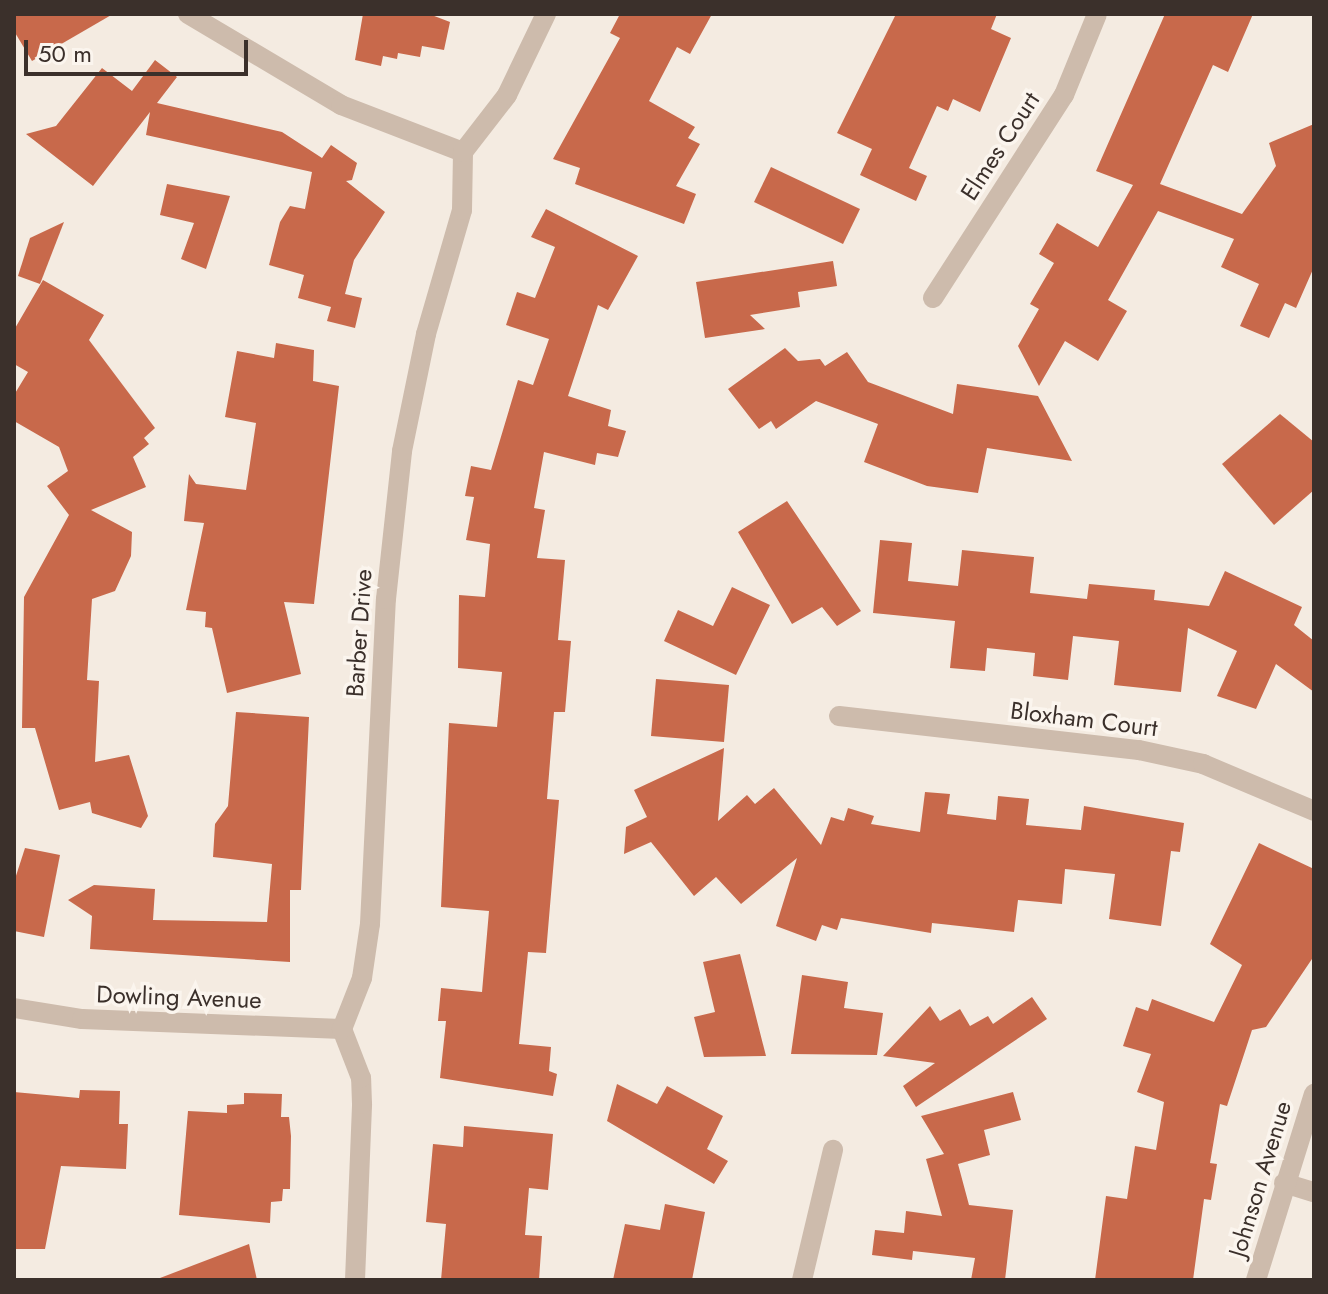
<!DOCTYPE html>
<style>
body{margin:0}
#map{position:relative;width:1328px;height:1294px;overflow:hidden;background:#f4ebe1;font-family:Jost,sans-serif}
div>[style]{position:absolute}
.building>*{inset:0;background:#c8694b}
.minor>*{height:20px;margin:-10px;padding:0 10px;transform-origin:10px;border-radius:10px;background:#cdbbac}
.tertiary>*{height:20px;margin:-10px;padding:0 10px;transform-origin:10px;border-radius:10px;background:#cdbbac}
span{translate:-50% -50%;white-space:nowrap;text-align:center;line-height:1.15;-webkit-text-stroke:7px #fbf5ee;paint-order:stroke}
.street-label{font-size:24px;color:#3b302b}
.frame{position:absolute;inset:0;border:16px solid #3b302b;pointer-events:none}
.scale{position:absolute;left:24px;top:40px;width:224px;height:36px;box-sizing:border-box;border:4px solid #3b302b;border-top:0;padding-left:10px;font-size:24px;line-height:28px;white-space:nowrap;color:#3b302b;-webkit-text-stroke:6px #fbf5ee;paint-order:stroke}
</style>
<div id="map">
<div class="building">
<i style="clip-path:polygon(14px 14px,113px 14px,32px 61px,14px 31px)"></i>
<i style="clip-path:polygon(363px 14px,429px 14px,450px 22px,444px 50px,422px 46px,420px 57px,398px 53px,397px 59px,383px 56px,381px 66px,355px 60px)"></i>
<i style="clip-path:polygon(620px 14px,712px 14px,690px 54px,677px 47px,649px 101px,695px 127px,688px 138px,700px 144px,676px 186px,696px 194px,684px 224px,575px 184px,580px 168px,553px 159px,620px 38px,610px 33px)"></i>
<i style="clip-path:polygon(896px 14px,997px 14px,991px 29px,1011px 38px,980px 112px,953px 99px,948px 111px,937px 106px,909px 168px,927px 176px,916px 201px,860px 175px,872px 149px,837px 133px)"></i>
<i style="clip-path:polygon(1165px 14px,1253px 14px,1228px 72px,1213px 65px,1160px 184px,1242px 214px,1276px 166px,1269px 143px,1314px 124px,1314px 267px,1296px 308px,1285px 303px,1269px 338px,1240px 326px,1259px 284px,1221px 267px,1234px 239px,1158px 211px,1108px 300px,1127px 311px,1098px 361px,1065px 341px,1039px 386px,1018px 346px,1039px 309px,1030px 304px,1054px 263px,1039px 254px,1057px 223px,1098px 247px,1133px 185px,1096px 171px)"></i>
<i style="clip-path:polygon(155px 60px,177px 77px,157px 103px,282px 132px,322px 158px,331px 145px,357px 163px,352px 180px,346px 181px,385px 212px,354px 260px,345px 294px,362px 298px,355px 328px,327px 321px,331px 307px,298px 298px,304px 275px,269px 265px,280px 222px,290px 206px,305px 209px,312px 172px,146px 135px,150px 112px,93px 186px,26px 134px,56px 126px,102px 68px,132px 91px)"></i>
<i style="clip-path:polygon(771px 167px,860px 209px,843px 244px,754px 202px)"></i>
<i style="clip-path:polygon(167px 184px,230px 196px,206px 269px,181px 259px,194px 223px,160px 215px)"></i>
<i style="clip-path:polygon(546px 209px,638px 256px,608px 310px,598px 305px,568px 396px,611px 410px,608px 426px,626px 431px,618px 457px,597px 453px,595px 465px,544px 452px,534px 508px,545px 510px,537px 558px,565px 560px,558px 640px,571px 641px,565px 712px,554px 712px,547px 799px,559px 800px,546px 953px,528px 952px,519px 1044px,551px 1047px,549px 1071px,557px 1074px,553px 1096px,440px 1078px,446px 1021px,438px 1021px,441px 988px,482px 992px,489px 911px,441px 907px,449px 723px,497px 727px,502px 672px,458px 668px,459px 595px,485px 597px,490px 544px,466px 540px,474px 497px,465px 496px,471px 466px,491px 470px,518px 380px,533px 385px,549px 339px,506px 325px,517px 292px,535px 298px,555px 247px,531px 237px)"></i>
<i style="clip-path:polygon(64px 222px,40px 284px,18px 276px,30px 238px)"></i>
<i style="clip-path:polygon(833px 261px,837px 286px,798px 292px,800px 307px,750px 315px,765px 329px,705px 338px,696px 282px)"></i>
<i style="clip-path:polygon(43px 280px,104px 315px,89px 340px,155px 428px,144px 438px,149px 444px,133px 457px,146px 487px,91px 510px,132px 532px,131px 556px,115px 591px,92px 599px,87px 680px,99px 681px,95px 762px,129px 755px,148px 816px,141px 828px,92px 813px,90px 802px,59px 810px,35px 728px,22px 728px,24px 597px,69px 515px,47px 486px,68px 471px,59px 447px,14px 421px,14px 395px,28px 372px,14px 364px,14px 330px)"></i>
<i style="clip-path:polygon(276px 343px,314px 350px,313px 381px,339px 386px,314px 604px,284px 602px,301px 674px,227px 693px,212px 628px,205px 627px,206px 612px,186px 610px,204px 523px,184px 521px,189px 474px,196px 484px,246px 490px,256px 423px,225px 417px,237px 351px,274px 358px)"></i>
<i style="clip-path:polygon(785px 348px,798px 361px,820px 359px,825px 366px,847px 352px,868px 382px,953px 414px,957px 384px,1038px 396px,1072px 461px,987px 448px,978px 493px,927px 486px,864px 462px,878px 424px,816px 401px,776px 429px,771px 421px,759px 429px,728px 389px)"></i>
<i style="clip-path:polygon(1280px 414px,1314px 442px,1314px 490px,1274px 525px,1222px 464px)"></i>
<i style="clip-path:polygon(787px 501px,861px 611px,837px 626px,822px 607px,792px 624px,738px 532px)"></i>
<i style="clip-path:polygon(880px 540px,912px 543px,908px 581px,958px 586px,962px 550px,1034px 557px,1030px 593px,1087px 599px,1089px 584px,1155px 590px,1154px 600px,1209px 606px,1225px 571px,1302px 607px,1294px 625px,1314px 641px,1314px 692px,1276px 664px,1256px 709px,1217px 696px,1237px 651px,1188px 628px,1181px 692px,1114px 685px,1119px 641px,1073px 636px,1068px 680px,1033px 676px,1035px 653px,987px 648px,985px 671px,950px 668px,955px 621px,873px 613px)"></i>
<i style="clip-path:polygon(732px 587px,770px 605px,736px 675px,664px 641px,678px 610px,713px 626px)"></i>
<i style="clip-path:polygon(656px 679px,729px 685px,724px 742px,651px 736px)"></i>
<i style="clip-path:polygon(236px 712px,309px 717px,301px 890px,290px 890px,290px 962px,90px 949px,92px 916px,68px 900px,94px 885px,155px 889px,153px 920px,267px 922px,272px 864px,213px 857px,215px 824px,228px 806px)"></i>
<i style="clip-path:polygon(724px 748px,718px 821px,747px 795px,755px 804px,774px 788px,821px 845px,831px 817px,844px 821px,848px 808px,874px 816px,871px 824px,920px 832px,925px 792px,950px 794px,947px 814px,996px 820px,998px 796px,1029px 799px,1026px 825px,1081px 830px,1084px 806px,1184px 823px,1180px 852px,1171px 851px,1161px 926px,1109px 919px,1115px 874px,1065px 869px,1062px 904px,1018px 900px,1014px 932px,932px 923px,931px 933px,841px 918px,837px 930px,822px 925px,816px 941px,776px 926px,797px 858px,741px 904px,716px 877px,694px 896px,651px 842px,624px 854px,626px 827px,647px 817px,634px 790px)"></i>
<i style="clip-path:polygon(1259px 843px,1314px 869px,1314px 956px,1266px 1027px,1252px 1030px,1227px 1106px,1220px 1104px,1210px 1163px,1217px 1164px,1211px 1200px,1204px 1199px,1193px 1280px,1095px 1280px,1106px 1196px,1127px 1199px,1135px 1146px,1156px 1150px,1164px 1102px,1137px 1092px,1151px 1054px,1123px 1046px,1136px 1007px,1148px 1011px,1152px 999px,1214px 1022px,1242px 965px,1210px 944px)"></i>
<i style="clip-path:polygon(25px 848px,60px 855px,44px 937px,14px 931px,14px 882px)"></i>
<i style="clip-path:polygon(740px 954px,766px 1056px,704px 1057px,694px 1017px,715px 1012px,703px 962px)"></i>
<i style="clip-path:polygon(802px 975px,848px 982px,844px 1008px,883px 1013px,877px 1055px,791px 1054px)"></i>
<i style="clip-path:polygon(1032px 997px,1047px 1019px,916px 1107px,903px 1086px,935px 1063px,883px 1056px,930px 1006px,940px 1021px,960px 1009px,970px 1026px,988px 1016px,993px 1024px)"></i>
<i style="clip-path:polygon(617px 1084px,657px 1104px,667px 1086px,723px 1116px,707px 1149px,728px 1161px,714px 1184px,607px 1121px)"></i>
<i style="clip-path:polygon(80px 1090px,120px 1091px,119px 1124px,128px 1124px,126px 1169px,61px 1166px,45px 1249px,14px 1249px,14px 1092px,79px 1098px)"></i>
<i style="clip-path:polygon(1013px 1092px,1021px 1120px,984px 1130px,990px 1155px,958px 1164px,969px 1205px,1013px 1210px,1005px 1280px,971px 1280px,975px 1258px,913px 1251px,912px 1260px,872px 1255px,875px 1230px,904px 1233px,906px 1211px,942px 1216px,926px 1159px,944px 1154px,921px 1116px)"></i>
<i style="clip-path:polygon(244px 1093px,282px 1094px,281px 1117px,289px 1117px,291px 1136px,290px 1189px,283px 1189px,282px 1201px,271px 1202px,270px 1223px,179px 1215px,188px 1111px,227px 1113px,227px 1105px,244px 1104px)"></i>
<i style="clip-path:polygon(464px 1126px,553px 1134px,548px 1190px,529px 1188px,525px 1235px,542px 1236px,539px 1280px,441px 1280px,446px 1224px,426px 1222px,433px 1144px,463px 1147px)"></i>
<i style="clip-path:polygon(665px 1204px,705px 1212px,692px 1280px,613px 1280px,625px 1224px,660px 1230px)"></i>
<i style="clip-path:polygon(249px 1244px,257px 1280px,160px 1280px,160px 1278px)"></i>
</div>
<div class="minor">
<i style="left:188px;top:14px;width:178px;rotate:30.7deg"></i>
<i style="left:341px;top:105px;width:131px;rotate:21.1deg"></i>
<i style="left:933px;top:298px;width:242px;rotate:-57.2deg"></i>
<i style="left:1064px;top:95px;width:87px;rotate:-67.8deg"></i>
<i style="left:839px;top:716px;width:302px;rotate:6.5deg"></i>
<i style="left:1139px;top:750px;width:66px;rotate:12.3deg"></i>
<i style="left:1203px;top:764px;width:121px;rotate:22.9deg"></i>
<i style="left:14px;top:1008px;width:69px;rotate:9.2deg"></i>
<i style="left:82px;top:1019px;width:260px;rotate:2.2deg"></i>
<i style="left:1284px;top:1183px;width:31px;rotate:17deg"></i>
<i style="left:802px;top:1280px;width:134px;rotate:-76.6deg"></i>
<i style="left:1256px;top:1280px;width:195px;rotate:-72.7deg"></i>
</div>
<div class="tertiary">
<i style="left:355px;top:1280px;width:176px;rotate:-87.7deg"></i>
<i style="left:362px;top:1104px;width:26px;rotate:-92deg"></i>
<i style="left:361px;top:1078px;width:53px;rotate:-111.2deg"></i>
<i style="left:342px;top:1029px;width:55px;rotate:-68.6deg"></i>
<i style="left:362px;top:978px;width:55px;rotate:-81.6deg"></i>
<i style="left:370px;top:924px;width:325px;rotate:-87.2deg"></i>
<i style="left:386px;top:599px;width:149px;rotate:-83.8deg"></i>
<i style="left:402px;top:451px;width:119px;rotate:-78.4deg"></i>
<i style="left:426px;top:334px;width:129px;rotate:-73.8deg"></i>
<i style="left:462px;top:210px;width:58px;rotate:-89deg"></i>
<i style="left:463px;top:152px;width:72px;rotate:-52.3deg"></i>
<i style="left:507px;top:95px;width:90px;rotate:-64.3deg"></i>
</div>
<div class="street-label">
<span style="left:1000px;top:146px;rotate:-57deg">Elmes Court</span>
<span style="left:359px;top:633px;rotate:-86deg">Barber Drive</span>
<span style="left:1084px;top:719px;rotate:7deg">Bloxham Court</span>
<span style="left:179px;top:997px;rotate:2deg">Dowling Avenue</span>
<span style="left:1260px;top:1179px;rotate:-73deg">Johnson Avenue</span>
</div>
<div class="frame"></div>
<div class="scale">50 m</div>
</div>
